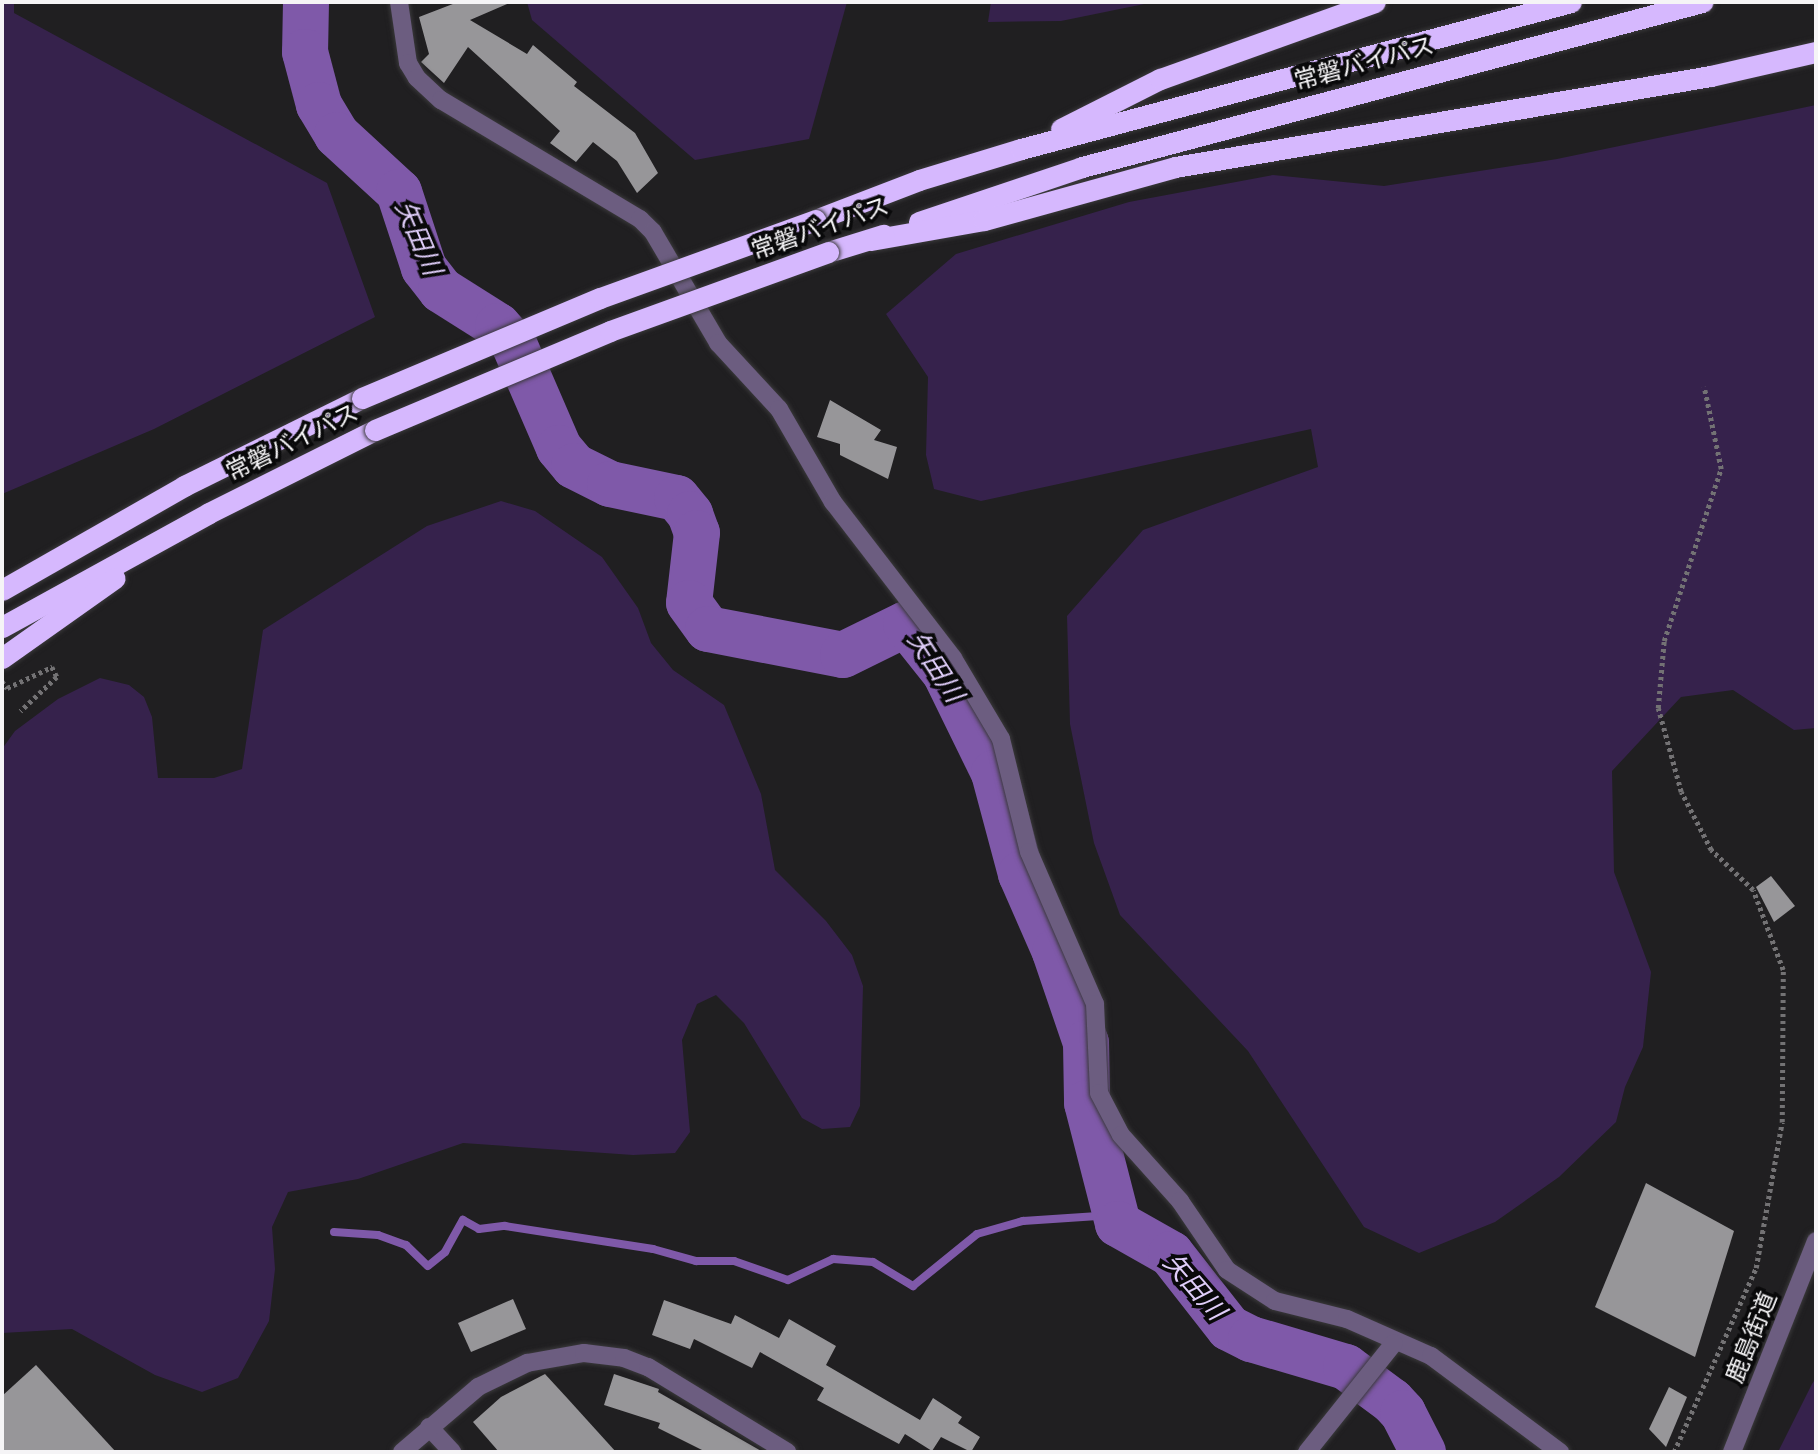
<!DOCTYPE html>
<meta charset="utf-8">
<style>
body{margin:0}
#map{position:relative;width:1818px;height:1454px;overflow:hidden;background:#201f21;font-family:Arial,"Noto Sans JP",sans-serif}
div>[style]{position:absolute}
.green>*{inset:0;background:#36224c}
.stream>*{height:8px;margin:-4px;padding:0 4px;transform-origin:4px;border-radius:4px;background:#7f59a9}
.river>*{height:46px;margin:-23px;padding:0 23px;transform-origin:23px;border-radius:23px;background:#7f59a9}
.building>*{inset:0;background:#979699}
.path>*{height:4.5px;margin-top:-2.25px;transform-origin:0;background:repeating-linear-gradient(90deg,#737274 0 3.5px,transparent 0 7px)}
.roads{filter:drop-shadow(0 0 2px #3a393b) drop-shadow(0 0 2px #3a393b)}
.minor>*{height:18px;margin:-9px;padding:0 9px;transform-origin:9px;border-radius:9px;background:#6c5d80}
.highway>*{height:21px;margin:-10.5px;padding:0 10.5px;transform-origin:10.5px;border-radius:10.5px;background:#d6b8fe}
.bridges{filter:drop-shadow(0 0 2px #3a393b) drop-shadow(0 0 2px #3a393b)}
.highway-bridge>*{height:21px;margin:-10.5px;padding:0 10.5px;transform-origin:10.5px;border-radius:10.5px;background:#d6b8fe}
span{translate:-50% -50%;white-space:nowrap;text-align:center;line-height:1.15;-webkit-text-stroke:7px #09090a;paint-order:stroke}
.street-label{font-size:24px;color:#f5f4f6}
.water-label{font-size:26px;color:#dfcdf9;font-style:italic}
.frame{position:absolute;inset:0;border:4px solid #f5f4f6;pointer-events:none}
</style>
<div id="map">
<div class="green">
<i style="clip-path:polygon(2px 2px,14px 2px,14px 13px,327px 183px,375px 317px,154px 429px,2px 494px)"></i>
<i style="clip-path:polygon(527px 2px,847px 2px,809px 139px,695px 160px,532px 20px)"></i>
<i style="clip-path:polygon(991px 2px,1154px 2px,1061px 21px,988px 22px)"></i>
<i style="clip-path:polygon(1816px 105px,1816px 728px,1794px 730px,1733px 690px,1681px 697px,1612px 771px,1614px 872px,1651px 972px,1643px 1047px,1625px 1087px,1616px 1122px,1559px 1177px,1495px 1222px,1419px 1253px,1364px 1227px,1248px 1051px,1120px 915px,1094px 843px,1070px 724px,1067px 616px,1143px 530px,1318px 467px,1311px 429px,981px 501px,934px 489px,926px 455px,928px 377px,886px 314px,956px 254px,1129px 202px,1273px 175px,1384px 186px,1557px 159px)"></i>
<i style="clip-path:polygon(501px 501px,535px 511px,602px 557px,638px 608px,651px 643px,673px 670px,724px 705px,761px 794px,775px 870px,826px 921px,852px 955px,863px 986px,860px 1106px,850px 1127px,822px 1129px,802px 1118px,744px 1023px,716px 995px,697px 1004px,682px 1040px,690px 1132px,675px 1153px,633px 1155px,463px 1143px,358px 1179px,288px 1192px,272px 1227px,275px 1269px,269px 1321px,238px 1378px,202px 1392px,155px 1375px,72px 1329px,2px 1333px,2px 749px,15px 731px,58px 699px,100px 678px,129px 685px,144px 697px,152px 717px,158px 778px,214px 778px,242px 769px,263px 630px,427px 526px)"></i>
<i style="clip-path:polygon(1816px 1378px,1816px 1452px,1778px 1452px,1812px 1384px)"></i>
</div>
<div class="stream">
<i style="left:334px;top:1232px;width:44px;rotate:3.9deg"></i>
<i style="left:378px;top:1235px;width:30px;rotate:20deg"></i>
<i style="left:406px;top:1245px;width:30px;rotate:44deg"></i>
<i style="left:428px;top:1266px;width:22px;rotate:-39deg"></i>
<i style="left:445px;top:1252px;width:37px;rotate:-61deg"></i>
<i style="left:463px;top:1220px;width:18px;rotate:29deg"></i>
<i style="left:479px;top:1229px;width:26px;rotate:-7deg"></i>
<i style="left:505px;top:1226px;width:150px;rotate:8.8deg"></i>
<i style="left:653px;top:1249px;width:45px;rotate:15.6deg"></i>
<i style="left:696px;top:1261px;width:38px"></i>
<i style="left:734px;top:1261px;width:57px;rotate:19.4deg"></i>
<i style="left:788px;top:1280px;width:50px;rotate:-25deg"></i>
<i style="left:833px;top:1259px;width:40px;rotate:4.3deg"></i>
<i style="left:873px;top:1262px;width:47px;rotate:31deg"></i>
<i style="left:913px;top:1286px;width:82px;rotate:-39.1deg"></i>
<i style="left:977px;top:1234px;width:48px;rotate:-15.8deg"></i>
<i style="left:1023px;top:1221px;width:90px;rotate:-3.8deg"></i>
</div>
<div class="river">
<i style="left:306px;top:2px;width:50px;rotate:91.1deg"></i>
<i style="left:305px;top:52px;width:55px;rotate:75.2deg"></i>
<i style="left:319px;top:105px;width:35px;rotate:59deg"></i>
<i style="left:337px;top:135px;width:84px;rotate:42.6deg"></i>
<i style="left:399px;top:192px;width:80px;rotate:71.8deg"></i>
<i style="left:424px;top:268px;width:28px;rotate:52deg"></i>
<i style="left:441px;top:290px;width:67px;rotate:32.3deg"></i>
<i style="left:498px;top:326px;width:24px;rotate:48deg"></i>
<i style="left:514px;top:344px;width:113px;rotate:66.6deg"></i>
<i style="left:559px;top:448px;width:23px;rotate:50deg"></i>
<i style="left:574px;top:466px;width:40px;rotate:26.6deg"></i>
<i style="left:610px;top:484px;width:68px;rotate:11.8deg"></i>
<i style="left:677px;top:498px;width:21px;rotate:51deg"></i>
<i style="left:690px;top:514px;width:20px;rotate:70deg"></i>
<i style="left:697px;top:533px;width:70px;rotate:96.5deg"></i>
<i style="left:689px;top:603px;width:32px;rotate:54deg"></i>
<i style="left:708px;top:629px;width:137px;rotate:10.9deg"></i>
<i style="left:843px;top:655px;width:70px;rotate:-26.2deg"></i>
<i style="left:906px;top:624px;width:63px;rotate:51.5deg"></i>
<i style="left:945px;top:673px;width:111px;rotate:63.9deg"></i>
<i style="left:994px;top:773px;width:105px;rotate:75deg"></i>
<i style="left:1021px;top:874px;width:85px;rotate:66.4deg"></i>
<i style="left:1055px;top:952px;width:96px;rotate:71.2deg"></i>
<i style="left:1086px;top:1043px;width:60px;rotate:89deg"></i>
<i style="left:1087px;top:1103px;width:125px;rotate:75.6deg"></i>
<i style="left:1118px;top:1224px;width:61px;rotate:29.5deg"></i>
<i style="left:1171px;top:1254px;width:94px;rotate:51.9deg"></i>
<i style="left:1229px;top:1328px;width:25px;rotate:27deg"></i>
<i style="left:1251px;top:1339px;width:99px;rotate:16.4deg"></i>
<i style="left:1346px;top:1367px;width:57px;rotate:36.5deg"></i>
<i style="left:1392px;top:1401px;width:16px;rotate:47deg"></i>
<i style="left:1403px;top:1413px;width:44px;rotate:62.9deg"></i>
</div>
<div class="building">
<i style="clip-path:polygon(458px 2px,512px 2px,470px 20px,527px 54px,533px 45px,577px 82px,574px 86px,635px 133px,658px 173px,637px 193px,617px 161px,593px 142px,576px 162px,550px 143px,560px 131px,468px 47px,444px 83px,421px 62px,429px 54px,419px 17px)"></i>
<i style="clip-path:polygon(830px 400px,881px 430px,874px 440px,897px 447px,888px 479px,840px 455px,840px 444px,817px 437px)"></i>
<i style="clip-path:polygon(1771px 876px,1795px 906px,1774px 922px,1756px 887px)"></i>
<i style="clip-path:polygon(1646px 1183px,1734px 1231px,1695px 1357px,1595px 1307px)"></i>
<i style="clip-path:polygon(513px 1299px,526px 1329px,471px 1352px,458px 1323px)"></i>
<i style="clip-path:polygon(664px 1300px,731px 1324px,735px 1315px,779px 1338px,789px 1319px,836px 1346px,826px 1365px,920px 1420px,933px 1398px,962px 1417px,958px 1423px,980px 1437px,971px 1452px,941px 1437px,932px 1451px,905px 1434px,899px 1444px,817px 1400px,824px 1388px,760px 1352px,752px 1368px,694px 1339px,690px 1349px,652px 1335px)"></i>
<i style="clip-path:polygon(36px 1365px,116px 1452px,2px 1452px,2px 1396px)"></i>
<i style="clip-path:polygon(545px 1374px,568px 1399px,616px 1452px,499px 1452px,473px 1422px,501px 1397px)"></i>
<i style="clip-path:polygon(614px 1374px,659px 1389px,658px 1392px,763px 1452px,706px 1452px,658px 1428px,660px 1423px,604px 1405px)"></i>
<i style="clip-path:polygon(1669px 1387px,1687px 1397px,1666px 1447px,1649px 1429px)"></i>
</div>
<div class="path">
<i style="left:2px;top:681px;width:9px;rotate:54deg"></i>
<i style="left:7px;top:688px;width:50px;rotate:-25deg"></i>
<i style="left:52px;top:667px;width:11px;rotate:63deg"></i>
<i style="left:57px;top:677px;width:50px;rotate:136.6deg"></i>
<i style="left:1674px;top:1452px;width:201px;rotate:-66deg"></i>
<i style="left:1756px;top:1268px;width:148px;rotate:-79.9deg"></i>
<i style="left:1782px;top:1122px;width:152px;rotate:-89.6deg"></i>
<i style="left:1783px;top:970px;width:85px;rotate:-110.6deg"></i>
<i style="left:1753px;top:890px;width:58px;rotate:-136.4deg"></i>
<i style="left:1711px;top:850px;width:65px;rotate:-117.3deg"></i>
<i style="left:1681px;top:792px;width:87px;rotate:-105.3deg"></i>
<i style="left:1658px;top:708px;width:67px;rotate:-84.9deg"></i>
<i style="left:1664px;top:641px;width:181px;rotate:-71.7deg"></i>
<i style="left:1721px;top:469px;width:84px;rotate:-101.7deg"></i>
</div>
<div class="roads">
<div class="minor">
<i style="left:399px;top:2px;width:62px;rotate:81.6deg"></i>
<i style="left:408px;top:63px;width:17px;rotate:59deg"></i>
<i style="left:417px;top:78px;width:33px;rotate:43deg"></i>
<i style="left:441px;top:100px;width:232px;rotate:30.9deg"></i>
<i style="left:640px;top:219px;width:18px;rotate:45deg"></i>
<i style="left:653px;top:232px;width:129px;rotate:59.6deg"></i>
<i style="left:718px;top:343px;width:90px;rotate:47.3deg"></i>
<i style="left:779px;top:409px;width:108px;rotate:59.9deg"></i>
<i style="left:833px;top:502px;width:197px;rotate:52.4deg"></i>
<i style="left:953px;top:658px;width:94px;rotate:59.3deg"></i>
<i style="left:1001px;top:739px;width:116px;rotate:76.1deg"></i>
<i style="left:1029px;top:852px;width:166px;rotate:66.5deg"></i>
<i style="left:1095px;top:1004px;width:89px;rotate:87.4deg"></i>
<i style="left:1099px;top:1093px;width:47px;rotate:62.4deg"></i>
<i style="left:1121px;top:1135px;width:89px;rotate:48.2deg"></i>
<i style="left:1180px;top:1201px;width:83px;rotate:55.7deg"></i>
<i style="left:1227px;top:1270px;width:57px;rotate:32.9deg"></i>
<i style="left:1275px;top:1301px;width:74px;rotate:14deg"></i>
<i style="left:1347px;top:1319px;width:92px;rotate:23.8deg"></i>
<i style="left:1431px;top:1356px;width:161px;rotate:36.7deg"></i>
<i style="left:429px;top:1427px;width:34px;rotate:47deg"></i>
<i style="left:402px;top:1452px;width:100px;rotate:-40.5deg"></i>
<i style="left:478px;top:1387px;width:55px;rotate:-26.1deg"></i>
<i style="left:527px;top:1363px;width:58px;rotate:-10deg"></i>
<i style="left:584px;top:1353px;width:40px;rotate:7.1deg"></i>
<i style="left:624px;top:1358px;width:26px;rotate:21deg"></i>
<i style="left:648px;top:1367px;width:163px;rotate:31.4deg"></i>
<i style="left:1307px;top:1452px;width:139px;rotate:-51.4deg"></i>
<i style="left:1732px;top:1452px;width:227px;rotate:-68.3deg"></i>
</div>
<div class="highway">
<i style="left:1061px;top:129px;width:111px;rotate:-26.8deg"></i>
<i style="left:1160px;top:79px;width:228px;rotate:-19.7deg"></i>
<i style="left:815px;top:220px;width:111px;rotate:-21deg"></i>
<i style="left:919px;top:180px;width:107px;rotate:-16.9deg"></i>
<i style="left:1021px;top:149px;width:569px;rotate:-14.96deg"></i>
<i style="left:919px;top:222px;width:172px;rotate:-18.6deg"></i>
<i style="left:1082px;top:167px;width:642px;rotate:-14.9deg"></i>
<i style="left:871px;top:240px;width:115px;rotate:-10deg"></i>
<i style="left:984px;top:220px;width:198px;rotate:-15.5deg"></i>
<i style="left:1175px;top:167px;width:544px;rotate:-9.64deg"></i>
<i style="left:1711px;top:76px;width:108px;rotate:-12.9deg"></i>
<i style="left:828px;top:252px;width:58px;rotate:-17.2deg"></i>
<i style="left:2px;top:590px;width:210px;rotate:-29.7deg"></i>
<i style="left:184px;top:486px;width:199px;rotate:-26.3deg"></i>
<i style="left:2px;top:627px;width:236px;rotate:-28.8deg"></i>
<i style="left:209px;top:513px;width:186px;rotate:-26.6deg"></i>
<i style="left:2px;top:658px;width:138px;rotate:-35.3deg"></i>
</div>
</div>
<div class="bridges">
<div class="highway-bridge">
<i style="left:362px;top:398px;width:258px;rotate:-22.8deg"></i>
<i style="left:600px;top:298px;width:229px;rotate:-19.9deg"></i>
<i style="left:375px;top:430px;width:255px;rotate:-22.8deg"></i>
<i style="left:610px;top:331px;width:232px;rotate:-19.9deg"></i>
</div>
</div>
<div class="street-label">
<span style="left:1364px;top:63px;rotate:-15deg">常磐バイパス</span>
<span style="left:820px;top:228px;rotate:-19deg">常磐バイパス</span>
<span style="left:292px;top:442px;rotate:-26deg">常磐バイパス</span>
<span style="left:1751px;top:1337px;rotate:-68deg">鹿島街道</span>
</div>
<div class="water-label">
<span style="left:418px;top:238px;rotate:67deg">矢田川</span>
<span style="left:935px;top:667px;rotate:57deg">矢田川</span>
<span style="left:1194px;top:1287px;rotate:49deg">矢田川</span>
</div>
<div class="frame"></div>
</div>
